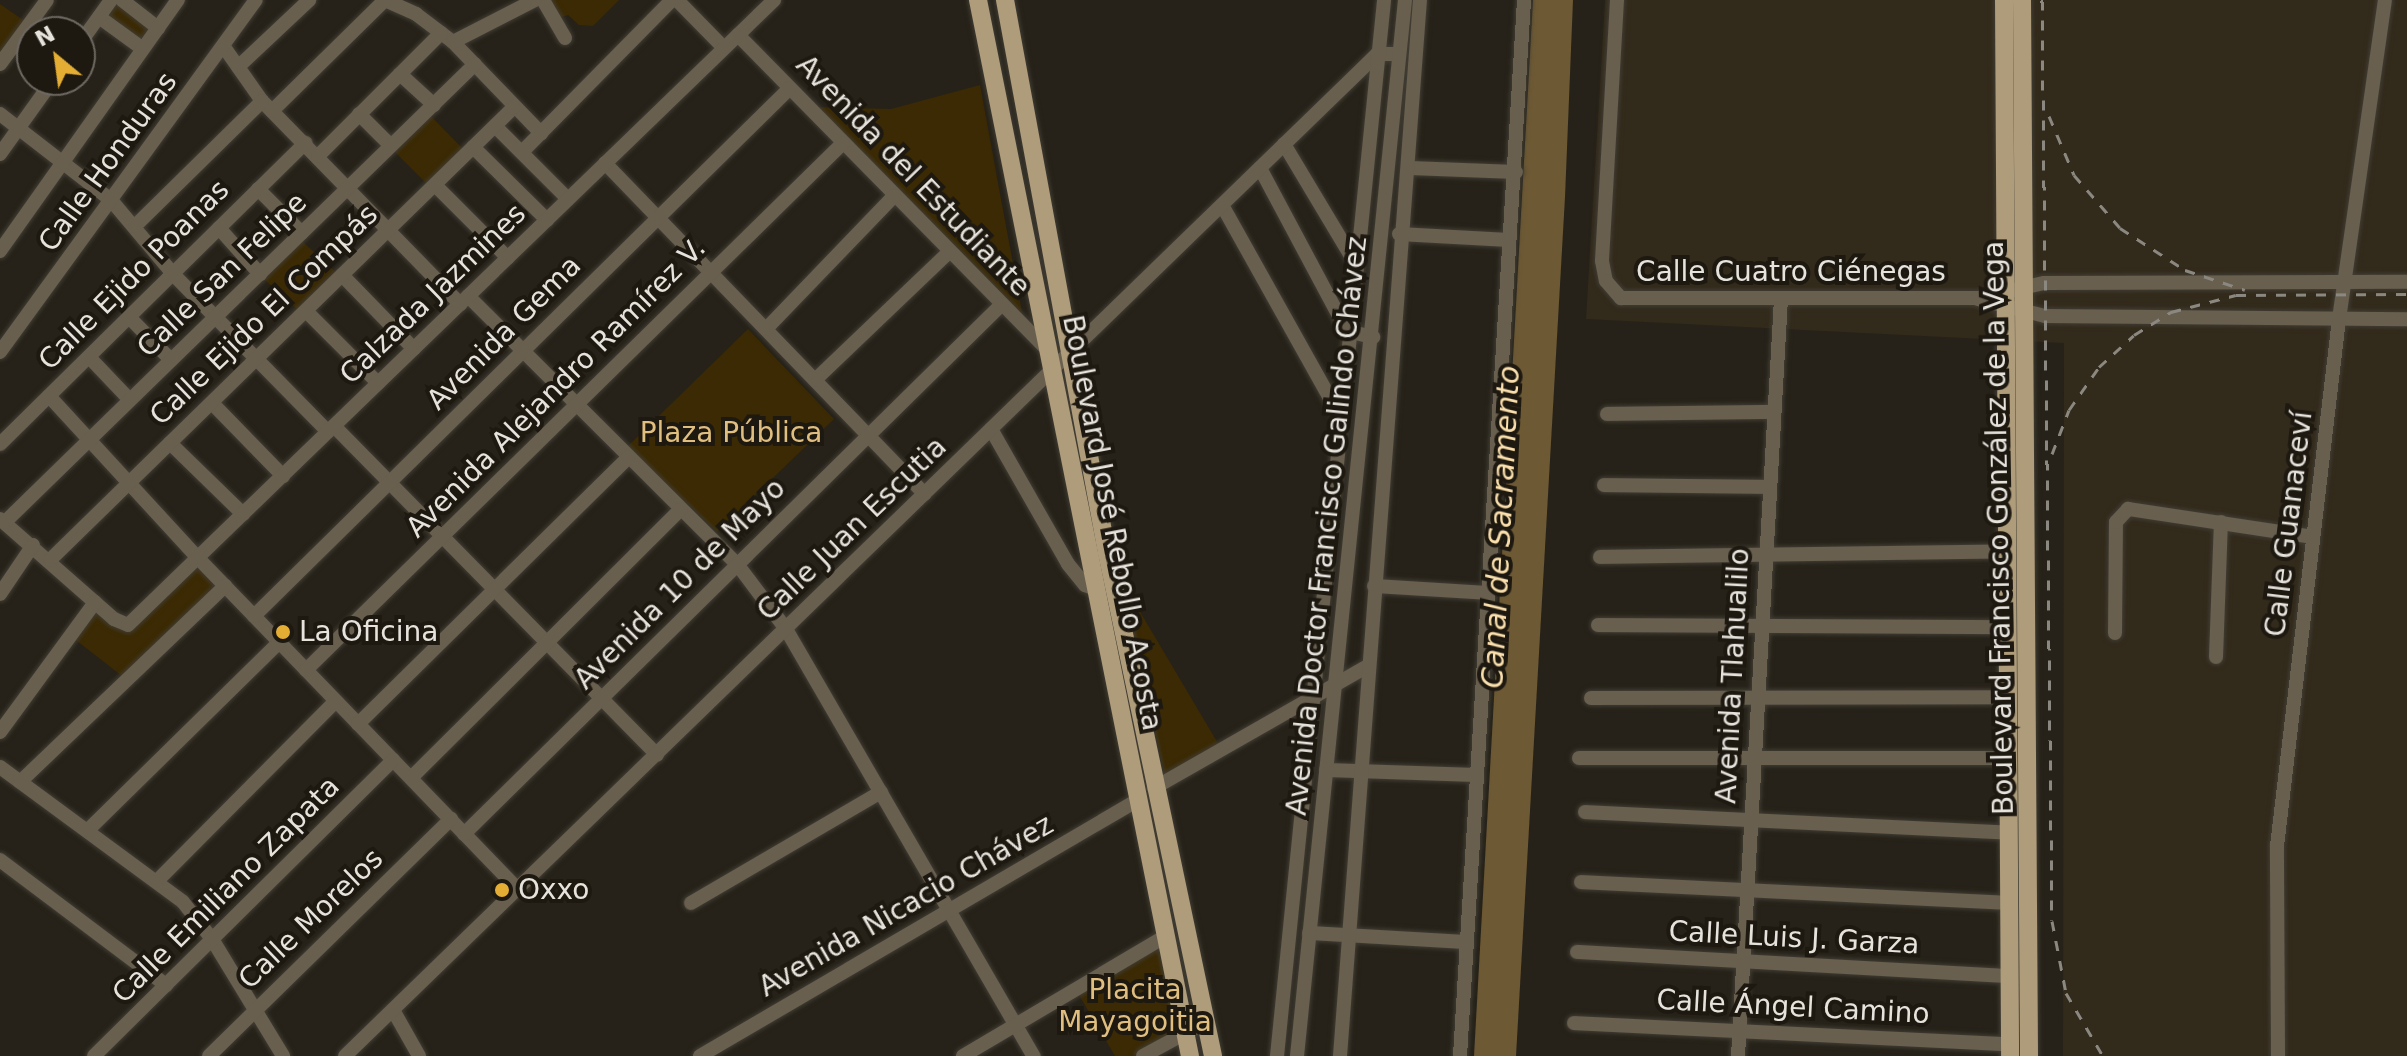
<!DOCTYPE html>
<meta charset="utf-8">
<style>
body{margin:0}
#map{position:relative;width:2407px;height:1056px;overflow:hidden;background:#262219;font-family:"DejaVu Sans",sans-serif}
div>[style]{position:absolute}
.built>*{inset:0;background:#322a1b}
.green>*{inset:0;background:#3b2a03}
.water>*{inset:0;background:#6d5934}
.roads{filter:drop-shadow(0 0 2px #413d34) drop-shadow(0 0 2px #413d34)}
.minor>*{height:14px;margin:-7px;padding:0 7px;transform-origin:7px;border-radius:7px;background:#685f4f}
.major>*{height:18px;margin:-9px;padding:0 9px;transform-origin:9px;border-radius:9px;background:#ae9c7b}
.rail>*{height:3px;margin-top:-1.5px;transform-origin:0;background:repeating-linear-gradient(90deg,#8b8881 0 10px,transparent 0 20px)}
.dots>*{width:22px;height:22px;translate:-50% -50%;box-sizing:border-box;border:4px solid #1d1810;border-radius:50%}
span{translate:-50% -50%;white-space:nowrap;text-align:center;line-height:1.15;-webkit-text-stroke:8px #1d1810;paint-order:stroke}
.street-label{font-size:28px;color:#e6e3dd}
.park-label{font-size:28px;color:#dfbe7f}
.poi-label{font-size:28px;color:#e6e3dd}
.left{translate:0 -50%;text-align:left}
.water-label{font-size:30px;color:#fbe0ad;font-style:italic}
.north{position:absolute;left:16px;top:16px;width:80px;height:80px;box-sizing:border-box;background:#1d1810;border:2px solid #6d6962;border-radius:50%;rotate:331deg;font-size:22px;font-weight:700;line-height:32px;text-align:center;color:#e6e3dd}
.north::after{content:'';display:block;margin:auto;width:28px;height:36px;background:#e4ae35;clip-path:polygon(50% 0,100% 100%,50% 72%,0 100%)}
</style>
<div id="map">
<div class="built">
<i style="clip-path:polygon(1605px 0,2407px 0,2407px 1056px,2063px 1056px,2064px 343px,1586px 319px)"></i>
</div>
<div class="green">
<i style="clip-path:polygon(111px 0,158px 28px,143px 49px,99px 17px)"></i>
<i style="clip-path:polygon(548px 0,619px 0,593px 26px,579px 25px,568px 15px,556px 19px)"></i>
<i style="clip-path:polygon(0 4px,29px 24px,0 54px)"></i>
<i style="clip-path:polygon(980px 85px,1023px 318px,817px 107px,891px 109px)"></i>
<i style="clip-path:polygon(427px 112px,464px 150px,428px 185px,391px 148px)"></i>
<i style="clip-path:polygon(301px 240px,338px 274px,301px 313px,264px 279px)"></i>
<i style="clip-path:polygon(748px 329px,834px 419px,717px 532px,628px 446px)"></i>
<i style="clip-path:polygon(198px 563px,220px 586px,122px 676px,72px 637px,96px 604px,123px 626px)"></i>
<i style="clip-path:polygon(1120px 578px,1219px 745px,1165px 776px)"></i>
<i style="clip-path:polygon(1166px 939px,1183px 1029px,1134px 1056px,1115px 1056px,1076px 990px)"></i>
</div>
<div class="water">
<i style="clip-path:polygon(1533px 0,1573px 0,1565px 197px,1516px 1056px,1474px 1056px)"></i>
</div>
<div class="roads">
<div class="minor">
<i style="left:122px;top:0;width:46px;rotate:37.9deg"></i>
<i style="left:385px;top:0;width:34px;rotate:24deg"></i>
<i style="left:416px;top:14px;width:46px;rotate:37.1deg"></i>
<i style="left:453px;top:42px;width:127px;rotate:46deg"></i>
<i style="left:543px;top:0;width:44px;rotate:59.9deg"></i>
<i style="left:677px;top:0;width:67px;rotate:45.6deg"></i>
<i style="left:1617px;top:0;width:261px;rotate:93.3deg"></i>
<i style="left:1602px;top:261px;width:20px;rotate:79deg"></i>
<i style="left:1606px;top:281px;width:23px;rotate:49deg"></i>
<i style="left:1621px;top:298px;width:357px"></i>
<i style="left:1978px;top:298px;width:68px;rotate:-12.8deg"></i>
<i style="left:2044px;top:283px;width:363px;rotate:-0.2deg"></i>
<i style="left:99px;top:17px;width:54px;rotate:36deg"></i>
<i style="left:738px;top:35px;width:443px;rotate:45.5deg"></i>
<i style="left:453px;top:42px;width:92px;rotate:-27.1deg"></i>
<i style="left:80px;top:43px;width:53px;rotate:-54.2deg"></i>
<i style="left:224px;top:47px;width:66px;rotate:54.9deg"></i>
<i style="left:262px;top:101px;width:284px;rotate:45.7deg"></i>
<i style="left:0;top:64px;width:79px;rotate:-53.7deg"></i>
<i style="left:238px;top:67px;width:98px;rotate:-43.3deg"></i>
<i style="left:400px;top:74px;width:46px;rotate:42.4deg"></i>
<i style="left:272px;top:111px;width:158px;rotate:-44.5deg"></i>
<i style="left:0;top:114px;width:140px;rotate:37.8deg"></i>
<i style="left:111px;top:200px;width:97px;rotate:50deg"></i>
<i style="left:173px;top:274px;width:221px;rotate:45.5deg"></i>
<i style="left:359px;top:114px;width:45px;rotate:45deg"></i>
<i style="left:495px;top:126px;width:103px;rotate:45deg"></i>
<i style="left:1284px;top:144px;width:142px;rotate:59.1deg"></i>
<i style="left:473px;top:147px;width:104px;rotate:44.6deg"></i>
<i style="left:522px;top:152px;width:214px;rotate:-45.4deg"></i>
<i style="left:0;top:154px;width:91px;rotate:-54.4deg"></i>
<i style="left:318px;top:156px;width:174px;rotate:-45deg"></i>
<i style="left:605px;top:163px;width:460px;rotate:46deg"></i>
<i style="left:1260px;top:168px;width:185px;rotate:61.9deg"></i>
<i style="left:1347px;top:331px;width:27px;rotate:13deg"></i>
<i style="left:1410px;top:168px;width:106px;rotate:2.2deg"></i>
<i style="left:435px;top:185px;width:103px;rotate:45deg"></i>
<i style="left:258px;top:189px;width:62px;rotate:45deg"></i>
<i style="left:1222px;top:205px;width:242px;rotate:60.8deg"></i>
<i style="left:135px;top:226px;width:178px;rotate:-44.5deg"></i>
<i style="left:219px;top:228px;width:62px;rotate:48.3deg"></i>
<i style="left:1399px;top:234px;width:110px;rotate:3.1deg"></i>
<i style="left:0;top:251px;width:308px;rotate:-54.7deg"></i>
<i style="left:342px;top:275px;width:103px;rotate:45.8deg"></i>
<i style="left:468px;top:296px;width:380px;rotate:44.9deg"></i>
<i style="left:737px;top:564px;width:81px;rotate:53deg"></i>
<i style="left:786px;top:629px;width:494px;rotate:59.9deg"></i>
<i style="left:1978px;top:299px;width:69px;rotate:14.2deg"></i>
<i style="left:2045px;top:316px;width:362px;rotate:0.5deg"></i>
<i style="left:306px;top:311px;width:102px;rotate:45deg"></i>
<i style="left:129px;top:317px;width:60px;rotate:45.7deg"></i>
<i style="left:766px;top:329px;width:185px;rotate:-46.1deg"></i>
<i style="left:0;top:352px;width:435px;rotate:-54deg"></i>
<i style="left:89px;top:357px;width:59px;rotate:46.4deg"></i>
<i style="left:815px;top:380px;width:185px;rotate:-43.7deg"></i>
<i style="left:49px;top:396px;width:220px;rotate:47.4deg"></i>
<i style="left:198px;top:558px;width:462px;rotate:46deg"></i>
<i style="left:212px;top:403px;width:102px;rotate:45.8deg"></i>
<i style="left:1607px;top:414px;width:167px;rotate:-0.7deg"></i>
<i style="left:334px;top:426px;width:461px;rotate:45.5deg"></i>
<i style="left:991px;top:429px;width:155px;rotate:60.3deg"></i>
<i style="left:1068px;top:564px;width:27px;rotate:51deg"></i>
<i style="left:1085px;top:585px;width:11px;rotate:22deg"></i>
<i style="left:170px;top:443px;width:102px;rotate:44.2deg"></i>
<i style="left:0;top:444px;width:429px;rotate:-44.6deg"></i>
<i style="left:1604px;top:485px;width:166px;rotate:0.7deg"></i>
<i style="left:0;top:519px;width:152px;rotate:41.3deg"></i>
<i style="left:114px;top:619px;width:15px;rotate:23deg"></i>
<i style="left:128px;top:625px;width:899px;rotate:-44.05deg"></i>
<i style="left:5px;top:522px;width:656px;rotate:-44.26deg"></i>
<i style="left:1600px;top:557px;width:409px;rotate:-0.8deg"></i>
<i style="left:50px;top:560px;width:648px;rotate:-44.31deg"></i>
<i style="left:1374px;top:586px;width:114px;rotate:3.5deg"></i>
<i style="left:0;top:594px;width:59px;rotate:-56deg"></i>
<i style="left:254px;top:616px;width:752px;rotate:-44.57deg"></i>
<i style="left:1598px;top:625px;width:411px;rotate:0.3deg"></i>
<i style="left:2115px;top:633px;width:111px;rotate:-89.5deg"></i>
<i style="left:2116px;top:522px;width:18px;rotate:-47deg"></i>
<i style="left:2128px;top:509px;width:187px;rotate:8.6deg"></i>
<i style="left:2216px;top:657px;width:135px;rotate:-87.9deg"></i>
<i style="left:306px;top:670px;width:752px;rotate:-44.46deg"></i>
<i style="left:1591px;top:698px;width:418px;rotate:-0.1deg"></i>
<i style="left:358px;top:724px;width:380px;rotate:-44.6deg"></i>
<i style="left:0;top:732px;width:161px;rotate:-53.8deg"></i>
<i style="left:1579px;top:758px;width:430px"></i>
<i style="left:0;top:767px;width:227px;rotate:36.4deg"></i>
<i style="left:183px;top:902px;width:47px;rotate:51.9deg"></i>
<i style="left:212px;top:939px;width:137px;rotate:58.7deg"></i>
<i style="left:1326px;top:770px;width:151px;rotate:1.9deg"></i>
<i style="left:411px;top:778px;width:381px;rotate:-44.9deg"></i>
<i style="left:20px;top:782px;width:284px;rotate:-43.7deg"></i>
<i style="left:1154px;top:788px;width:244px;rotate:-29.7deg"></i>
<i style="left:1585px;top:812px;width:424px;rotate:2.8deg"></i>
<i style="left:88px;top:830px;width:268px;rotate:-44.5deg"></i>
<i style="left:464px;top:834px;width:755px;rotate:-44.57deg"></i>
<i style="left:0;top:860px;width:208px;rotate:37deg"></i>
<i style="left:158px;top:880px;width:252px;rotate:-45.2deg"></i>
<i style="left:1581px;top:882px;width:428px;rotate:2.8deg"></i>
<i style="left:691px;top:903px;width:220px;rotate:-30.3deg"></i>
<i style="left:1309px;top:933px;width:158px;rotate:3.3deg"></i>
<i style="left:1577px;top:952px;width:432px;rotate:3.2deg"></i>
<i style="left:393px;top:1010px;width:53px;rotate:60.5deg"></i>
<i style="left:1574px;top:1023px;width:437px;rotate:2.8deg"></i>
<i style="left:94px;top:1056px;width:421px;rotate:-44.7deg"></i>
<i style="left:209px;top:1056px;width:339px;rotate:-44.4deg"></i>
<i style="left:345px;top:1056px;width:1438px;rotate:-44.15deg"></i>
<i style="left:1377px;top:54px;width:22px"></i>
<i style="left:700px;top:1056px;width:507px;rotate:-30.31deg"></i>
<i style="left:963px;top:1056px;width:236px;rotate:-30.6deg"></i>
<i style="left:1143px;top:1056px;width:69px;rotate:-28.4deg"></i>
<i style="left:1277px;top:1056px;width:1061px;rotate:-84.21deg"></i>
<i style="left:1297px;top:1056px;width:1062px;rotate:-84.16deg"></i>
<i style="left:1340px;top:1056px;width:1059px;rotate:-85.67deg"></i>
<i style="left:1460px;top:1056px;width:1058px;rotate:-86.53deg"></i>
<i style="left:1738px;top:1056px;width:758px;rotate:-86.75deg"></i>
<i style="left:2278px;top:1056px;width:210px;rotate:-90.3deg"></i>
<i style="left:2277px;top:846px;width:531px;rotate:-83.29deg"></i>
<i style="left:2339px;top:319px;width:322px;rotate:-81.8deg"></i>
</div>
<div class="major">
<i style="left:978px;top:0;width:1077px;rotate:78.65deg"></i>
<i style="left:1005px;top:0;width:562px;rotate:79.55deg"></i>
<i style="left:1107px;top:553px;width:514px;rotate:78.1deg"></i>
<i style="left:2004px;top:0;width:1056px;rotate:89.67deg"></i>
<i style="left:2022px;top:0;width:1056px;rotate:89.62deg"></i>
</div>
</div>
<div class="rail">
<i style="left:2042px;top:0;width:921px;rotate:89.38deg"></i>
<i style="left:2052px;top:921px;width:73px;rotate:79deg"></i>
<i style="left:2066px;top:993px;width:73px;rotate:59.6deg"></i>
<i style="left:2049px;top:116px;width:64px;rotate:67deg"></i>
<i style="left:2074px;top:175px;width:70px;rotate:49deg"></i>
<i style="left:2120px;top:228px;width:77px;rotate:32.9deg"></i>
<i style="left:2185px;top:270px;width:63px;rotate:18.4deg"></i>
<i style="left:2052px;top:454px;width:47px;rotate:-68.9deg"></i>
<i style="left:2069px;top:410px;width:52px;rotate:-55.1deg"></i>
<i style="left:2099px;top:367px;width:47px;rotate:-42.4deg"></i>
<i style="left:2134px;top:335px;width:44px;rotate:-31.9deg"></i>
<i style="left:2171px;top:312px;width:67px;rotate:-14.7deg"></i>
<i style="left:2236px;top:295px;width:171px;rotate:-0.3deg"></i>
</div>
<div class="dots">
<i style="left:283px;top:632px;background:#e4ae35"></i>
<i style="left:502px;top:890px;background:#e4ae35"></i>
</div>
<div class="street-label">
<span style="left:108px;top:162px;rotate:-54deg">Calle Honduras</span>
<span style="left:913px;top:176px;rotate:46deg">Avenida del Estudiante</span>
<span style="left:1791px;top:272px">Calle Cuatro Ciénegas</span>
<span style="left:134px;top:275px;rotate:-45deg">Calle Ejido Poanas</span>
<span style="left:222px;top:275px;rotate:-44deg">Calle San Felipe</span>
<span style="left:433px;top:294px;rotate:-44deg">Calzada Jazmines</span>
<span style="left:264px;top:315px;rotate:-44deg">Calle Ejido El Compás</span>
<span style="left:504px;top:333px;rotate:-45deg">Avenida Gema</span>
<span style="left:556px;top:388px;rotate:-45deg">Avenida Alejandro Ramírez V.</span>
<span style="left:1112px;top:523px;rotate:79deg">Boulevard José Rebollo Acosta</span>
<span style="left:2289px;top:524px;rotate:-83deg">Calle Guanaceví</span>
<span style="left:1327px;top:526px;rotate:-84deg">Avenida Doctor Francisco Galindo Chávez</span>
<span style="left:1999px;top:528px;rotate:-91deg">Boulevard Francisco González de la Vega</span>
<span style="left:852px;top:529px;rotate:-44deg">Calle Juan Escutia</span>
<span style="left:680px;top:584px;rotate:-45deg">Avenida 10 de Mayo</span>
<span style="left:1733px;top:676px;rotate:-87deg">Avenida Tlahualilo</span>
<span style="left:226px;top:890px;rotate:-45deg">Calle Emiliano Zapata</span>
<span style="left:906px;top:906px;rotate:-30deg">Avenida Nicacio Chávez</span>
<span style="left:311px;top:919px;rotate:-44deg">Calle Morelos</span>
<span style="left:1794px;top:938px;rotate:3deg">Calle Luis J. Garza</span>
<span style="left:1793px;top:1007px;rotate:3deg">Calle Ángel Camino</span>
</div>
<div class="park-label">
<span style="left:731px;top:433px">Plaza Pública</span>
<span style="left:1135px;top:1006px">Placita<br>Mayagoitia</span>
</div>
<div class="poi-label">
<span class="left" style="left:299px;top:632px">La Oficina</span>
<span class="left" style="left:518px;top:890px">Oxxo</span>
</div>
<div class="water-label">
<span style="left:1501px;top:527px;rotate:-87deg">Canal de Sacramento</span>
</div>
<div class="north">N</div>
</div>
